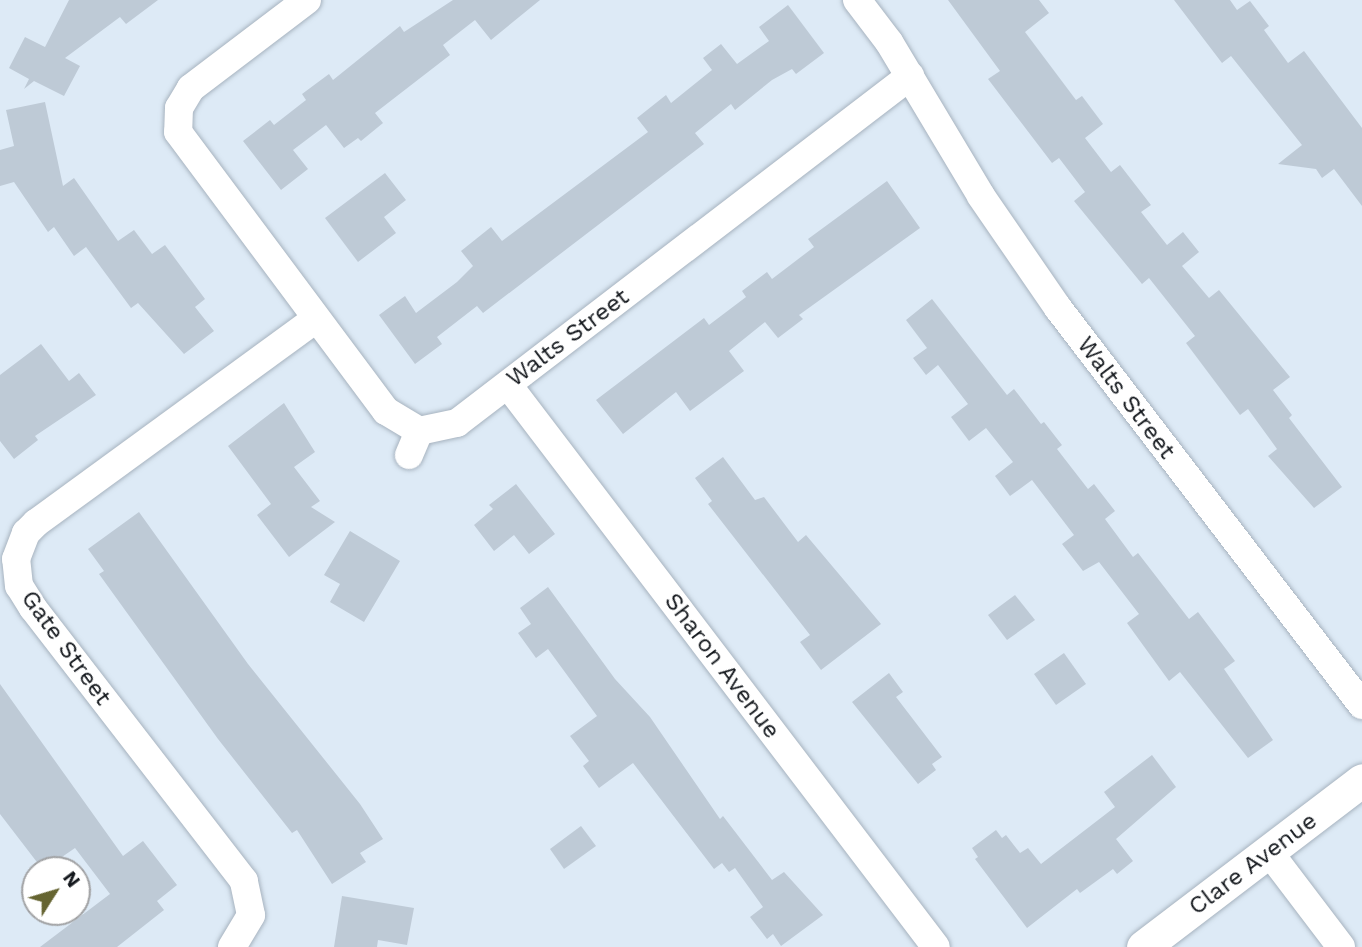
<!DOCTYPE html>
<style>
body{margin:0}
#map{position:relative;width:1362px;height:947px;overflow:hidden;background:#ddeaf6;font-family:"Work Sans",sans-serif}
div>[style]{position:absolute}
.building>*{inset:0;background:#becad6}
.roads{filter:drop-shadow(0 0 2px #a7b3bf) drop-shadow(0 0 2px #a7b3bf)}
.minor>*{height:28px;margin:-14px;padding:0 14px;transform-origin:14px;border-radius:14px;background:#fff}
.tertiary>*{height:33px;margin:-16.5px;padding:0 16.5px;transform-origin:16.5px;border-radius:16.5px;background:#fff}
span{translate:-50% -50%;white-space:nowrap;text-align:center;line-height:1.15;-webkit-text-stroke:5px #fff;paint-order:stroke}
.street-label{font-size:24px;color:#13171c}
.north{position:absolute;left:21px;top:856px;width:70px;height:70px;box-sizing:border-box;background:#fff;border:2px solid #a1a2a4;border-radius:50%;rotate:53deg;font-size:19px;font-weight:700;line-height:28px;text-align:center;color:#13171c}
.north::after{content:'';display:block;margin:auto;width:24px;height:32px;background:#656431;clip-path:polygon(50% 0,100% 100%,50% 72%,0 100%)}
</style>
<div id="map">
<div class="building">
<i style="clip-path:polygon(69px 0,158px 0,126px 24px,120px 17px,65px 58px,80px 66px,64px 96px,34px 81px,24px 89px,29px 79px,9px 68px,25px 37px,45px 47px)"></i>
<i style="clip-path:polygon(453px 0,540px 0,491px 40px,475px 20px,443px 45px,450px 55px,375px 113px,383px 123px,361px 141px,358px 138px,344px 148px,326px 125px,293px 150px,308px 169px,281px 190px,243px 141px,270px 120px,274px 125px,306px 100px,302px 94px,329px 74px,333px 80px,400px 26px,404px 32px)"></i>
<i style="clip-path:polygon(948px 0,1039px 0,1049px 13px,1025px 32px,1076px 100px,1082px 96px,1103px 124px,1085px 138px,1111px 172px,1120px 165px,1151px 205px,1141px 212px,1167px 245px,1183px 232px,1199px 252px,1182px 266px,1209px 298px,1219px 290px,1290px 377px,1273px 390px,1292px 415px,1289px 418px,1342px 487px,1314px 508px,1268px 456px,1277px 449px,1248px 409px,1240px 415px,1186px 343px,1195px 336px,1149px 278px,1142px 284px,1074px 201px,1085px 192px,1059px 158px,1052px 163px,988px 79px,1000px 71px)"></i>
<i style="clip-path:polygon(1174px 0,1230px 0,1237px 10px,1250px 1px,1269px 26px,1264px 30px,1288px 63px,1304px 51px,1362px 128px,1362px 206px,1334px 169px,1322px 178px,1316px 169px,1278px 164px,1302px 145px,1231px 56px,1222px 63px)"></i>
<i style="clip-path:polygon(788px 5px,824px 53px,796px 74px,792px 69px,772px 80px,735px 110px,731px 104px,695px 133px,704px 144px,483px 313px,477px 306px,437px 337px,442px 344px,415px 364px,379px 315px,405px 296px,416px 313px,457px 282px,473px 266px,461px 251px,491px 227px,502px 241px,648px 132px,637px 118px,666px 95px,671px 103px,712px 70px,703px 58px,721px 44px,737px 64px,769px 41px,759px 27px)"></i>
<i style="clip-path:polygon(45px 102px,63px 186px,74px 178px,118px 241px,134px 230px,152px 254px,165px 245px,205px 299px,195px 307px,214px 331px,184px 354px,138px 303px,131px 308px,86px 247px,74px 256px,54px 227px,48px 232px,14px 182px,0 186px,0 150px,14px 146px,6px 110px)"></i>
<i style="clip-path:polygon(385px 173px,406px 200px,384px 217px,396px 233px,358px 262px,325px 218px)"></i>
<i style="clip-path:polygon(887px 181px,920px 228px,799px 315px,803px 319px,778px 338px,765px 322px,729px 351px,744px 371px,690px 411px,676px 392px,623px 434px,596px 400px,704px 318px,709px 325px,746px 297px,742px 291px,767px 272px,772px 279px,814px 247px,808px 239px)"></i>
<i style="clip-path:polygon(932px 299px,1007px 395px,1014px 389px,1041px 424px,1044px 422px,1062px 445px,1057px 449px,1088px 489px,1094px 484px,1115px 511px,1105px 519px,1133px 557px,1138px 553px,1189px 619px,1198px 612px,1235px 661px,1224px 669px,1273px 740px,1248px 758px,1180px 672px,1169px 681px,1127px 623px,1139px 614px,1099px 562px,1083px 571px,1062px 544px,1074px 535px,1032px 480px,1010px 496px,995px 476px,1013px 462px,986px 428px,969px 441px,951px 417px,968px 404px,938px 365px,926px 375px,913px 358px,927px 348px,906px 320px)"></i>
<i style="clip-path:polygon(41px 344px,69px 381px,79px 373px,96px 395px,35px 436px,38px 440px,14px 459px,0 441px,0 375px)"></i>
<i style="clip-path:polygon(284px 403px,315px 452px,294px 467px,320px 501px,311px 507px,335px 522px,289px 557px,257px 515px,271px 504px,228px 446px)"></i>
<i style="clip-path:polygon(723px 457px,755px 500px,764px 497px,798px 542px,806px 535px,881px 624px,821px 670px,800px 642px,810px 635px,708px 504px,712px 501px,695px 478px)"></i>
<i style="clip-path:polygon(516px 484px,555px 534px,529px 554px,514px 535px,494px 551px,474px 525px,493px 509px,489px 505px)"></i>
<i style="clip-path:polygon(139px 512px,248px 664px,360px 804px,383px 839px,360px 853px,366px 862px,332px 884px,297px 830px,292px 833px,218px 739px,99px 574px,104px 571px,88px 549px)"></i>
<i style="clip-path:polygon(350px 531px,400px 561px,364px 622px,330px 602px,340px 584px,324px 575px)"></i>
<i style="clip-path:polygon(548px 587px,615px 679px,650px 717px,720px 819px,723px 816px,772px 880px,784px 872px,823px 915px,781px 946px,773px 934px,767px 939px,750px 917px,763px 907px,735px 868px,729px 872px,722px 863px,714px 869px,633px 763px,599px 788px,583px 766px,589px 761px,570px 736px,597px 716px,548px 649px,536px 658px,518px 633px,531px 624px,520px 608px)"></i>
<i style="clip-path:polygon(1015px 595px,1035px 620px,1007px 640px,988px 615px)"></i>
<i style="clip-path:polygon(1064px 653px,1086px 684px,1056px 705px,1034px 674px)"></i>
<i style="clip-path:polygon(889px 673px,903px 692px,896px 697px,942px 757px,932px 764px,936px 770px,918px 784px,852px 702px)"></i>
<i style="clip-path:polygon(0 684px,123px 856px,143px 841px,177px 885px,157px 901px,164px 910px,117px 947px,40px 947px,110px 894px,75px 848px,43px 870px,0 814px)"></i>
<i style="clip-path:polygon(1152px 755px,1176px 787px,1116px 839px,1133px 861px,1117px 874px,1113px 869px,1080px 893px,1077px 889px,1027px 928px,975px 859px,978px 857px,972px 848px,996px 830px,1002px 838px,1006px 835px,1020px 853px,1028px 848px,1041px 864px,1115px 807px,1104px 792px)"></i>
<i style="clip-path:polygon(581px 826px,596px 846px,564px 869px,550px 849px)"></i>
<i style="clip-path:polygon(342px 896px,414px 908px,407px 945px,378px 940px,377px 947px,334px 947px)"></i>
</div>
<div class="roads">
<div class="minor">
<i style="left:307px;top:0;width:146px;rotate:142.8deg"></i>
<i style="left:191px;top:88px;width:23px;rotate:121deg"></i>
<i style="left:179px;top:108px;width:24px;rotate:92deg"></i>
<i style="left:178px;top:132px;width:348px;rotate:53.3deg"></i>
<i style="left:386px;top:411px;width:39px;rotate:31deg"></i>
<i style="left:419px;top:431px;width:39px;rotate:-12deg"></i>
<i style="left:457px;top:423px;width:571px;rotate:-37.45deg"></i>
<i style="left:857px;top:0;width:53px;rotate:52.7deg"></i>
<i style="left:889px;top:42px;width:179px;rotate:59.1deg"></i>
<i style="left:981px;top:196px;width:136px;rotate:55.5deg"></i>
<i style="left:1058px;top:308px;width:500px;rotate:52.56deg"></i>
<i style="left:508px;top:385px;width:706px;rotate:52.71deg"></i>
<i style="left:409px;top:455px;width:26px;rotate:-67deg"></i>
<i style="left:1269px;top:852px;width:119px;rotate:52.8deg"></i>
<i style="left:232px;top:947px;width:37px;rotate:-59deg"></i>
<i style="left:251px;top:915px;width:35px;rotate:-102deg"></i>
<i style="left:244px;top:881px;width:345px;rotate:-127.7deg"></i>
<i style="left:33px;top:608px;width:26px;rotate:-122deg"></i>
<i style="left:19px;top:586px;width:27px;rotate:-96deg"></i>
<i style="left:16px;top:559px;width:28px;rotate:-69deg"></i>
<i style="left:26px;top:533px;width:14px;rotate:-45deg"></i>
<i style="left:36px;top:523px;width:346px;rotate:-36.1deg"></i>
</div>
<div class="tertiary">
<i style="left:1143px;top:947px;width:275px;rotate:-37.3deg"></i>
</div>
</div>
<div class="street-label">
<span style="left:568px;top:338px;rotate:-37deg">Walts Street</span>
<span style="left:1126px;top:398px;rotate:53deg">Walts Street</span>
<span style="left:66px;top:648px;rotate:54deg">Gate Street</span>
<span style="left:722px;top:666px;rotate:53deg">Sharon Avenue</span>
<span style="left:1253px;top:864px;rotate:-37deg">Clare Avenue</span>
</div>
<div class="north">N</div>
</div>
